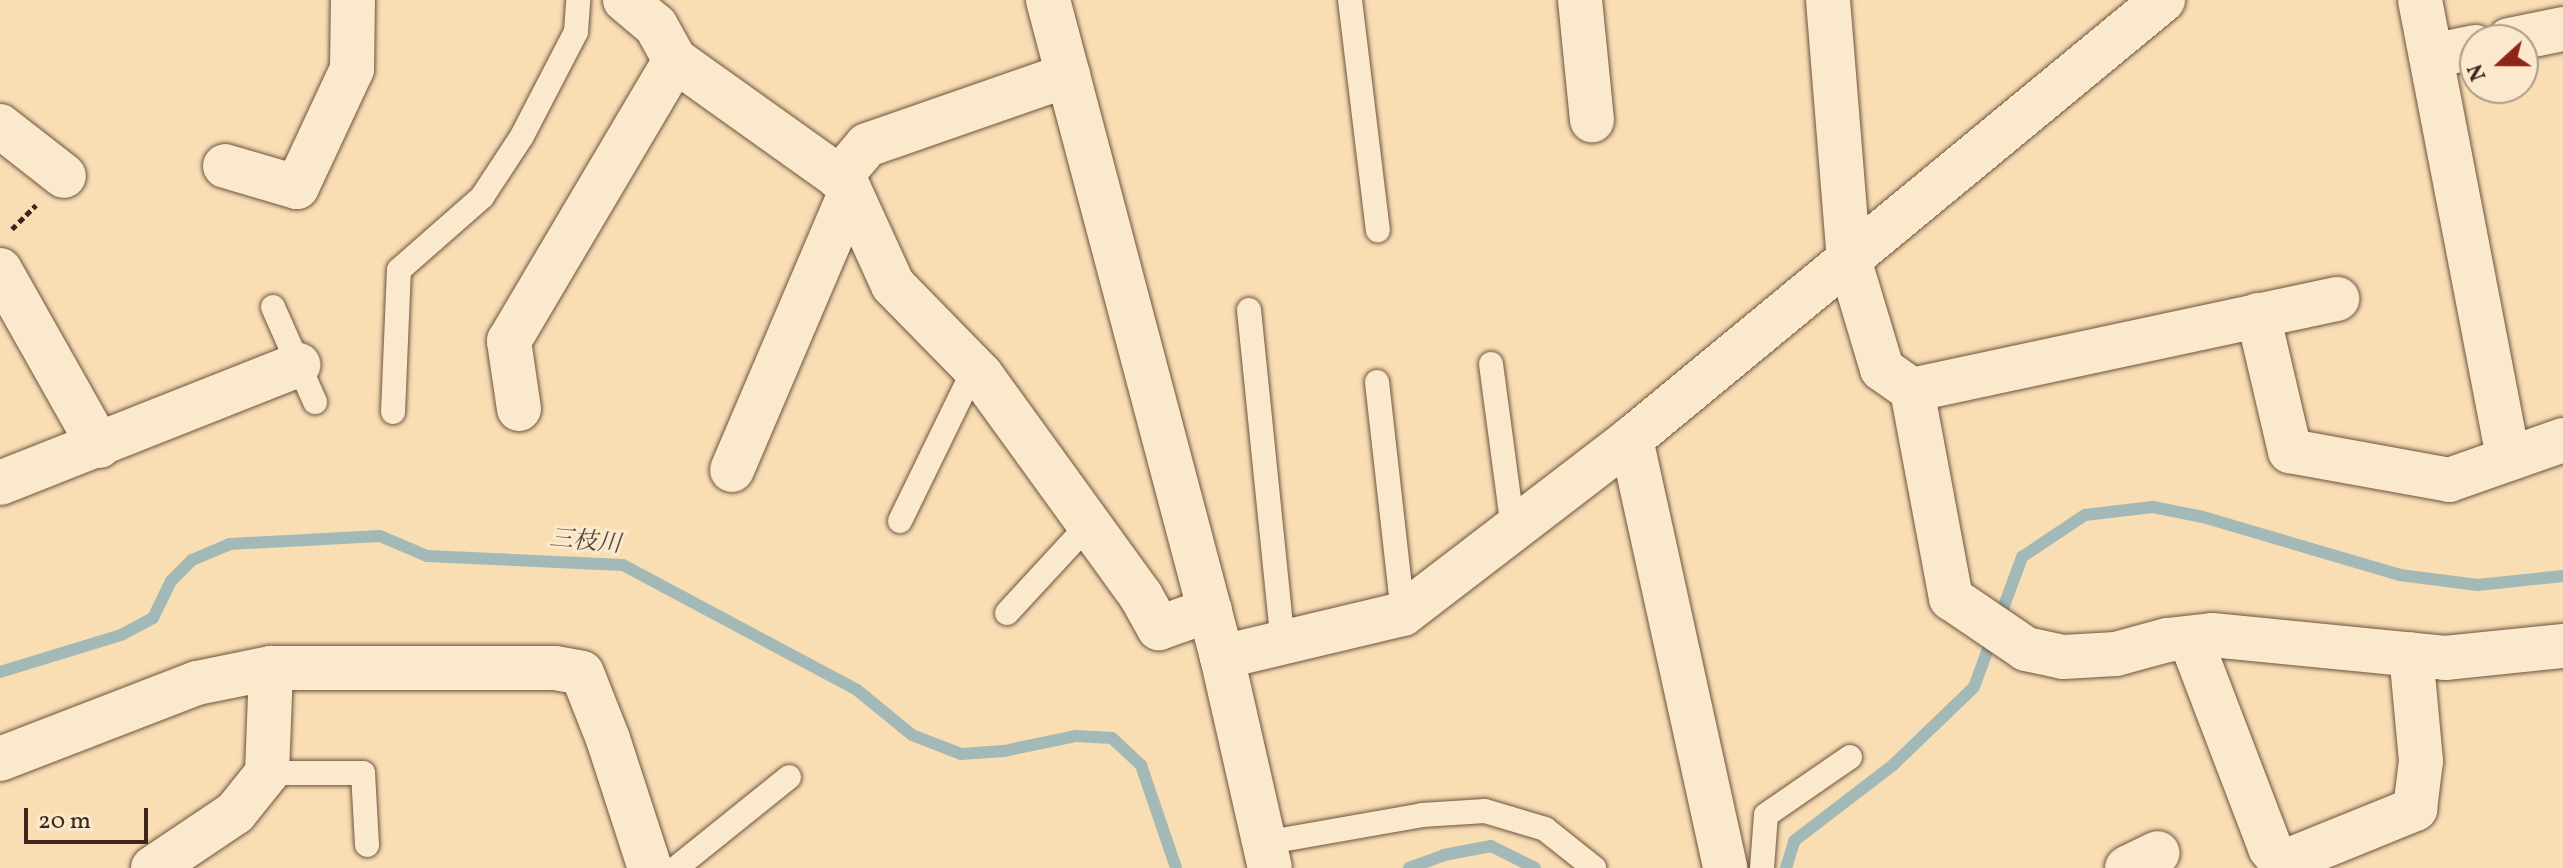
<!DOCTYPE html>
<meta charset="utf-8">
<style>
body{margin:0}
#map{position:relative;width:2563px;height:868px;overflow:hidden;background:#f9ddb3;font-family:Vollkorn,"Noto Serif JP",serif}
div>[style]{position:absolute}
.stream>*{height:12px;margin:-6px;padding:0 6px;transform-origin:6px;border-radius:6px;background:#a2b9b7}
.path>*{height:5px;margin-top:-2.5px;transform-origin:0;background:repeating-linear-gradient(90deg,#3d271a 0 6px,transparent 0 10px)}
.roads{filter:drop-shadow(0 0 2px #6c5440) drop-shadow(0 0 2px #6c5440)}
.lane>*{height:24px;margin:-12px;padding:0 12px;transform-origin:12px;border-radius:12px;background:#fbe9ce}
.street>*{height:44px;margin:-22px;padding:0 22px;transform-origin:22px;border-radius:22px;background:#fbe9ce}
span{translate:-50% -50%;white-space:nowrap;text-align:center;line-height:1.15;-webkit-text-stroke:6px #fbe9ce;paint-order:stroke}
.water-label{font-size:24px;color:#564c41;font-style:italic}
.north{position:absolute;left:2459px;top:24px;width:80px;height:80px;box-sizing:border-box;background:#fbe9ce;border:2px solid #af9b86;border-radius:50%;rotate:249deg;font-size:22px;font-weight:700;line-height:32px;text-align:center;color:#3d271a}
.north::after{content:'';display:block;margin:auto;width:28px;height:36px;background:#8f2418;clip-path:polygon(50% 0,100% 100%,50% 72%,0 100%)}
.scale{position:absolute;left:24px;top:808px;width:124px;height:36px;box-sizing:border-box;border:4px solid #3d271a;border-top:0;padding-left:10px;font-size:24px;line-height:28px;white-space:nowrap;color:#3d271a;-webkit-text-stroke:6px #fbe9ce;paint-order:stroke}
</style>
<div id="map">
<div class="stream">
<i style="left:0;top:672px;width:127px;rotate:-17deg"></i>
<i style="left:121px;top:635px;width:36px;rotate:-28deg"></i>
<i style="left:153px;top:618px;width:41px;rotate:-64.1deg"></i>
<i style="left:171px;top:581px;width:30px;rotate:-45deg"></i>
<i style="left:192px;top:560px;width:41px;rotate:-22.8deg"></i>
<i style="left:230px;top:544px;width:150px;rotate:-3.1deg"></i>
<i style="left:380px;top:536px;width:51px;rotate:23.1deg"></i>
<i style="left:427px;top:556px;width:196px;rotate:2.6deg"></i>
<i style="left:623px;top:565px;width:265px;rotate:28.1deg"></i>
<i style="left:857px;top:690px;width:71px;rotate:39.3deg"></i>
<i style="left:912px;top:735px;width:53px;rotate:21.2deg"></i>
<i style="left:961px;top:754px;width:43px;rotate:-4deg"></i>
<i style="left:1004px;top:751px;width:74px;rotate:-11.8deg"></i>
<i style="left:1076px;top:736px;width:36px;rotate:3deg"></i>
<i style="left:1112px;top:738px;width:40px;rotate:43deg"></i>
<i style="left:1141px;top:765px;width:109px;rotate:71.2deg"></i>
<i style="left:1409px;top:868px;width:37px;rotate:-20deg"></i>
<i style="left:1444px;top:855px;width:48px;rotate:-10.8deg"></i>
<i style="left:1491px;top:846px;width:49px;rotate:26.6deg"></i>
<i style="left:1786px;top:868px;width:28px;rotate:-73deg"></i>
<i style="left:1794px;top:841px;width:125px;rotate:-37.5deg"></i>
<i style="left:1893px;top:765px;width:112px;rotate:-43.9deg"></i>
<i style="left:1974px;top:687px;width:139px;rotate:-69.7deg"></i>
<i style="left:2022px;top:557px;width:76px;rotate:-33.7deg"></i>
<i style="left:2085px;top:515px;width:68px;rotate:-6.7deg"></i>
<i style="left:2153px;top:507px;width:51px;rotate:11.3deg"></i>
<i style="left:2203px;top:517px;width:205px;rotate:16.4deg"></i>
<i style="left:2400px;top:575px;width:78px;rotate:7.4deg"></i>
<i style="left:2477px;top:585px;width:86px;rotate:-6deg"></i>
</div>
<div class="path">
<i style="left:12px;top:229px;width:34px;rotate:-45deg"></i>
</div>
<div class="roads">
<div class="lane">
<i style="left:1350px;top:0;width:232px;rotate:83.1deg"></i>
<i style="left:273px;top:307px;width:104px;rotate:66.1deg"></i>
<i style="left:1249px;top:310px;width:334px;rotate:84.2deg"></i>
<i style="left:1491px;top:364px;width:166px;rotate:82.4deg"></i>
<i style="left:1377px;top:382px;width:233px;rotate:83.6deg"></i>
<i style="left:393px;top:412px;width:142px;rotate:-87.6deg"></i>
<i style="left:399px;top:270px;width:111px;rotate:-41.3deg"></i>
<i style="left:482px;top:197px;width:73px;rotate:-56.7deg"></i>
<i style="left:522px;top:136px;width:117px;rotate:-62.6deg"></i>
<i style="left:576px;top:32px;width:32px;rotate:-86deg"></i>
<i style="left:900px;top:521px;width:171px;rotate:-64deg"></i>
<i style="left:1007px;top:613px;width:121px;rotate:-47.3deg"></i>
<i style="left:267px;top:773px;width:96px"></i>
<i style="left:363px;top:773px;width:72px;rotate:86.8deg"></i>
<i style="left:1264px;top:843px;width:160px;rotate:-10deg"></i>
<i style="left:1422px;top:815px;width:63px;rotate:-3.6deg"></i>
<i style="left:1485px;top:811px;width:63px;rotate:16.7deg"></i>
<i style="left:1545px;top:829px;width:63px;rotate:38.5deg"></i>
<i style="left:676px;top:868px;width:145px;rotate:-38.8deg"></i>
<i style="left:1762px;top:868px;width:53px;rotate:-85.7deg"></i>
<i style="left:1766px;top:815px;width:102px;rotate:-34.6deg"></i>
</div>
<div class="street">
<i style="left:625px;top:0;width:40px;rotate:40deg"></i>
<i style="left:656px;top:26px;width:39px;rotate:61deg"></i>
<i style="left:675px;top:60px;width:210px;rotate:35.5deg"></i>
<i style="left:846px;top:182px;width:113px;rotate:65.5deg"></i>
<i style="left:893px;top:285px;width:126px;rotate:45.6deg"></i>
<i style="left:981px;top:375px;width:273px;rotate:54.1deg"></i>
<i style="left:1141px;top:596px;width:37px;rotate:61deg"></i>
<i style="left:1159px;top:628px;width:54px;rotate:-19.4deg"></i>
<i style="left:1048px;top:0;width:680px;rotate:75.17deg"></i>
<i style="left:1222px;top:657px;width:216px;rotate:77.2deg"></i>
<i style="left:1580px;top:0;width:121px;rotate:84.3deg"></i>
<i style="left:1828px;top:0;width:260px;rotate:85.4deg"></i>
<i style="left:1849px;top:259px;width:115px;rotate:73.3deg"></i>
<i style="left:1882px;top:369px;width:37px;rotate:35deg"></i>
<i style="left:1912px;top:390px;width:435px;rotate:-12.1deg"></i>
<i style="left:2420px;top:0;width:465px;rotate:79.1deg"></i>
<i style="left:2509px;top:40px;width:55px;rotate:-11.5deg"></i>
<i style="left:2431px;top:56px;width:45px;rotate:-11.6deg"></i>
<i style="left:0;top:126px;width:81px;rotate:38deg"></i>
<i style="left:225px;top:166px;width:75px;rotate:16.3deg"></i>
<i style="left:297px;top:187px;width:130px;rotate:-65deg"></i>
<i style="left:352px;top:69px;width:69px;rotate:-89.2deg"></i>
<i style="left:839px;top:178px;width:43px;rotate:-49.7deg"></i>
<i style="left:867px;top:145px;width:213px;rotate:-19.2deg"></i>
<i style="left:0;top:270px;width:202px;rotate:60.6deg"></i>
<i style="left:2258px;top:315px;width:140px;rotate:76.8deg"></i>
<i style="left:2290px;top:451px;width:162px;rotate:10.3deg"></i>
<i style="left:2449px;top:480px;width:121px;rotate:-19.3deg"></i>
<i style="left:1912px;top:390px;width:212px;rotate:79.4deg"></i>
<i style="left:1951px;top:598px;width:91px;rotate:34.2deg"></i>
<i style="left:2026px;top:649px;width:38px;rotate:12deg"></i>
<i style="left:2063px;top:657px;width:53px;rotate:-3.2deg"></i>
<i style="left:2116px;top:654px;width:53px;rotate:-15.4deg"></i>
<i style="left:2167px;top:640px;width:45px;rotate:-6.3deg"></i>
<i style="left:2212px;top:635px;width:234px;rotate:5.6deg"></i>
<i style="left:2445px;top:658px;width:119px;rotate:-5.8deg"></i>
<i style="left:519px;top:409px;width:69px;rotate:-98.4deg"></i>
<i style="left:509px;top:341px;width:326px;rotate:-59.4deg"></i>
<i style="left:1631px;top:439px;width:439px;rotate:77.6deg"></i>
<i style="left:732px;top:470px;width:301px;rotate:-66.9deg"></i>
<i style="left:0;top:483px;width:321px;rotate:-21.6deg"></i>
<i style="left:2190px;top:638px;width:225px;rotate:69.1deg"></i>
<i style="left:2270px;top:848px;width:19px;rotate:51deg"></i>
<i style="left:2282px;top:863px;width:144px;rotate:-22.1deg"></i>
<i style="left:2415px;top:809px;width:48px;rotate:-82.9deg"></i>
<i style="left:2421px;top:761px;width:107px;rotate:-95.3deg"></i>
<i style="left:1222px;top:657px;width:186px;rotate:-13.4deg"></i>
<i style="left:1403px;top:614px;width:287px;rotate:-37.5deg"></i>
<i style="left:1631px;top:439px;width:690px;rotate:-39.53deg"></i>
<i style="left:0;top:759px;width:211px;rotate:-21.1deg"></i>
<i style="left:197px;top:683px;width:76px;rotate:-11.5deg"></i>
<i style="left:271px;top:668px;width:284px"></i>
<i style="left:555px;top:668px;width:27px;rotate:10deg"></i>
<i style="left:582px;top:673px;width:71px;rotate:68.5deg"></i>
<i style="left:608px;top:739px;width:136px;rotate:72deg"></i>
<i style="left:153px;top:868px;width:99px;rotate:-33.9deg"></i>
<i style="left:235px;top:813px;width:51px;rotate:-51.3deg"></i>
<i style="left:267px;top:773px;width:105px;rotate:-87.8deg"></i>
<i style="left:2127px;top:868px;width:34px;rotate:-26deg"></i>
</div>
</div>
<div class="water-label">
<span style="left:585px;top:543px;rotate:5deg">三枝川</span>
</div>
<div class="north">N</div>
<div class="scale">20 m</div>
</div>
